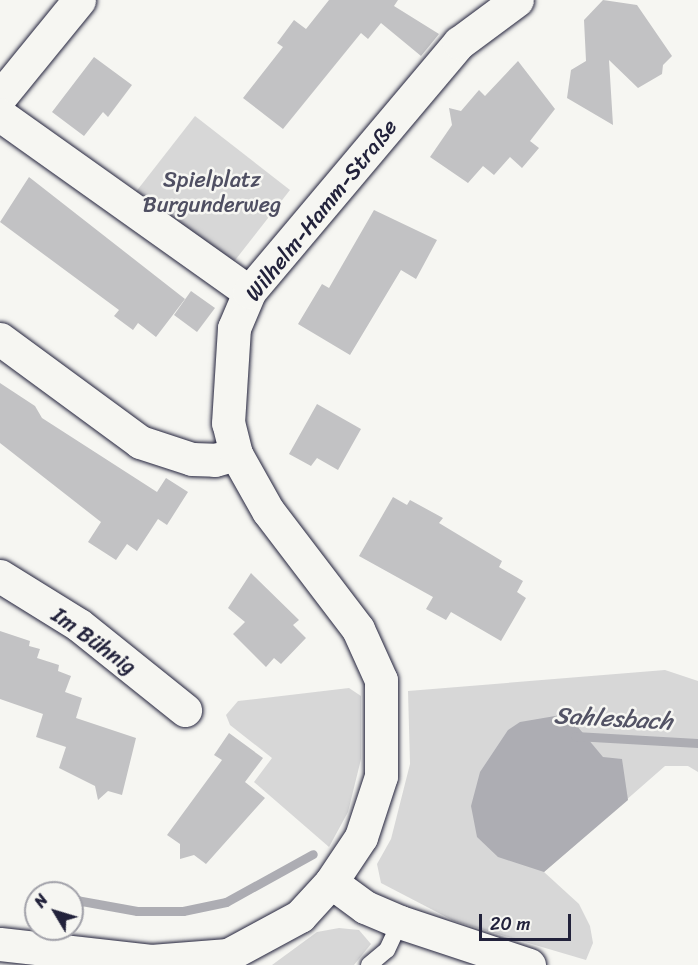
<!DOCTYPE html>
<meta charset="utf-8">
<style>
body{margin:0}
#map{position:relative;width:698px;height:965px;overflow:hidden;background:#f6f6f2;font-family:Sriracha,sans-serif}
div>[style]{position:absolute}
.green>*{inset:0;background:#d7d7d7}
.water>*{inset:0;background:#adadb3}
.stream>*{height:9px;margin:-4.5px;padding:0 4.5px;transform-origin:4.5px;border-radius:4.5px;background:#adadb3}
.building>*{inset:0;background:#c2c2c4}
.roads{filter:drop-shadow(0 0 2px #22223b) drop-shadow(0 0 2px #22223b)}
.service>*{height:16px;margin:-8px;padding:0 8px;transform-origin:8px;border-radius:8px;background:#f6f6f2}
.minor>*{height:33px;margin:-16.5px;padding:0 16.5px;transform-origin:16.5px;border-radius:16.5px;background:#f6f6f2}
span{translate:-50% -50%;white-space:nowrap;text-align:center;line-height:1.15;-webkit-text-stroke:5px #f6f6f2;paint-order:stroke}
.park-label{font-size:22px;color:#4f4f62}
.street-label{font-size:22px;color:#22223b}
.water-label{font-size:24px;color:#535365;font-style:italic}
.north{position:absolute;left:24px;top:881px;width:60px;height:60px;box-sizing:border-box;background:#f6f6f2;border:2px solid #a1a1a9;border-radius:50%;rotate:308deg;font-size:16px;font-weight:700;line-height:24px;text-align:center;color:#22223b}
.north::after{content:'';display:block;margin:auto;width:21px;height:27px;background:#22223b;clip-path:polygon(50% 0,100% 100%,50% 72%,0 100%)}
.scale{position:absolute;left:479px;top:914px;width:92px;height:27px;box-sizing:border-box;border:3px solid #22223b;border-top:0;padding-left:8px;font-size:18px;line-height:21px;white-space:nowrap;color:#22223b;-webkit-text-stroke:4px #f6f6f2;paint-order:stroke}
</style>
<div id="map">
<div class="green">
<i style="clip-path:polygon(195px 116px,290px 190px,229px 268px,135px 193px)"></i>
<i style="clip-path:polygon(665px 670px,698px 681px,698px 772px,688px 766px,665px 766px,544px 872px,579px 904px,590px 926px,593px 943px,586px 960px,454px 921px,381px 883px,377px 864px,391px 839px,410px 764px,408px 691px)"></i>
<i style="clip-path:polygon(349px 688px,361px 696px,361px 759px,348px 812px,329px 847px,254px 782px,272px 758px,230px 725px,226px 715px,238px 701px)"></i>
<i style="clip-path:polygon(339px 928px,359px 930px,371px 944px,354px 965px,272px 965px,317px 932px)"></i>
</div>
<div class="water">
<i style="clip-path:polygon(567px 714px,603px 757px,622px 759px,628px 800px,544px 872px,498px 857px,477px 837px,471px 806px,480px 772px,508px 730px,520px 722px)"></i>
</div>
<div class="stream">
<i style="left:575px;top:736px;width:123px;rotate:3.3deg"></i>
<i style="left:76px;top:900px;width:62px;rotate:10.2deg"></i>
<i style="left:137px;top:911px;width:46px"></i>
<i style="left:183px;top:911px;width:44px;rotate:-11.8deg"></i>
<i style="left:226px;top:902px;width:99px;rotate:-28.9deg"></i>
</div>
<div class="building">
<i style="clip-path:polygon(329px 0,398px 0,394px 6px,439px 34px,421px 56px,381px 23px,368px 39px,361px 33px,283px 129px,243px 98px,283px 47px,277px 43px,294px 20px,306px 29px)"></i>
<i style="clip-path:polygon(603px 0,637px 5px,672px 56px,663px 65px,662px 74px,638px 88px,609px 60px,613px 125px,567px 98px,571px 70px,586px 61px,584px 20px)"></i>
<i style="clip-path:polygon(94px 57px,132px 85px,108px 117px,103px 112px,84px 136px,52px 112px)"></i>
<i style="clip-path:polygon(518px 61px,555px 109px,530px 141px,539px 148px,522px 168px,510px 157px,494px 175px,483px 166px,468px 183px,430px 157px,452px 125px,449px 108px,461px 111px,479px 90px,485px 96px)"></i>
<i style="clip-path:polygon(29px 177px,185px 299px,156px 337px,138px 323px,133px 330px,114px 316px,119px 310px,0 222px)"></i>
<i style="clip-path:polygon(374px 210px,437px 240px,416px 279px,401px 270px,350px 355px,298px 324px,322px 284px,329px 288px)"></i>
<i style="clip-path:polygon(191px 291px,215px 308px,197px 332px,174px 315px)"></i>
<i style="clip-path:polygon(0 383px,35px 406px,42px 418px,157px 492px,166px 478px,188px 492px,167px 525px,158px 519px,137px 551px,127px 544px,116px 560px,88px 542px,101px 522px,0 443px)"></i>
<i style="clip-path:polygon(317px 404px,361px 429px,338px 470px,317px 458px,311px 466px,289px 454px)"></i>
<i style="clip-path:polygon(393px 497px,407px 505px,410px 500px,443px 518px,439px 523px,502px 561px,499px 567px,523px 581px,517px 592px,526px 598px,501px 641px,451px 612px,446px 620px,426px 609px,433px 597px,359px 556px)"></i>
<i style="clip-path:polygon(251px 573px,299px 620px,293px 625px,306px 638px,281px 664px,274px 658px,266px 667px,233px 634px,245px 622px,228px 608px)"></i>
<i style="clip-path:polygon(0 631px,30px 641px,29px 646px,40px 649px,37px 658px,59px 665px,58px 671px,71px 676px,65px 692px,82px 698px,76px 718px,136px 738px,122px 795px,108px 791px,98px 800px,95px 786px,59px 768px,66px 747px,36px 737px,43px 714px,0 699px)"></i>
<i style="clip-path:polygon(229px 733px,263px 758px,245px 782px,265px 798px,206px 864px,194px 855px,180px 859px,180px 844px,167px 835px,222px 760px,214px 755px)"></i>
</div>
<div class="roads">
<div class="service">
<i style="left:369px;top:965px;width:23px;rotate:-40deg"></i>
<i style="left:387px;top:950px;width:31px;rotate:-65deg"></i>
</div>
<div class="minor">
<i style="left:0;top:97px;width:125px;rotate:-50.8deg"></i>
<i style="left:0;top:115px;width:305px;rotate:35.4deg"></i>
<i style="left:0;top:339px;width:174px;rotate:36.3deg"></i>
<i style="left:140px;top:442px;width:55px;rotate:18.1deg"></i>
<i style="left:192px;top:459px;width:23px;rotate:2deg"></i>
<i style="left:215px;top:460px;width:22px;rotate:-16deg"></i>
<i style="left:0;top:576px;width:93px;rotate:31.8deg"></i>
<i style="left:79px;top:625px;width:136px;rotate:38.7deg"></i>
<i style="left:331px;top:882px;width:42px;rotate:36.3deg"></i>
<i style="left:365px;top:907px;width:38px;rotate:23deg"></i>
<i style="left:400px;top:922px;width:136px;rotate:18.4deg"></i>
<i style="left:0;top:944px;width:152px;rotate:6.4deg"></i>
<i style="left:151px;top:961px;width:77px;rotate:-4.5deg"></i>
<i style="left:228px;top:955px;width:82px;rotate:-28.4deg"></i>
<i style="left:300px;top:916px;width:46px;rotate:-47.6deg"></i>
<i style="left:331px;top:882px;width:54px;rotate:-56.3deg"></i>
<i style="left:361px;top:837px;width:64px;rotate:-71.8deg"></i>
<i style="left:381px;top:776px;width:96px;rotate:-90deg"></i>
<i style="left:381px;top:680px;width:56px;rotate:-114.3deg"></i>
<i style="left:358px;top:629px;width:148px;rotate:-127.3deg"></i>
<i style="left:268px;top:511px;width:65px;rotate:-119.3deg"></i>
<i style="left:236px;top:454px;width:32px;rotate:-104deg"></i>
<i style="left:228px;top:423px;width:95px;rotate:-86.4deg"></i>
<i style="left:234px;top:328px;width:39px;rotate:-67deg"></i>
<i style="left:249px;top:292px;width:326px;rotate:-49.9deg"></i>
<i style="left:459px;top:43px;width:72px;rotate:-36.6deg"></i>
</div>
</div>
<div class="park-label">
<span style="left:212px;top:192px">Spielplatz<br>Burgunderweg</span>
</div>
<div class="street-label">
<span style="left:321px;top:210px;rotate:-51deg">Wilhelm-Hamm-Straße</span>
<span style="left:94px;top:641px;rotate:36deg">Im Bühnig</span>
</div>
<div class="water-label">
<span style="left:613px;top:719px;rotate:3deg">Sahlesbach</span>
</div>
<div class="north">N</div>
<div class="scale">20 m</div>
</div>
